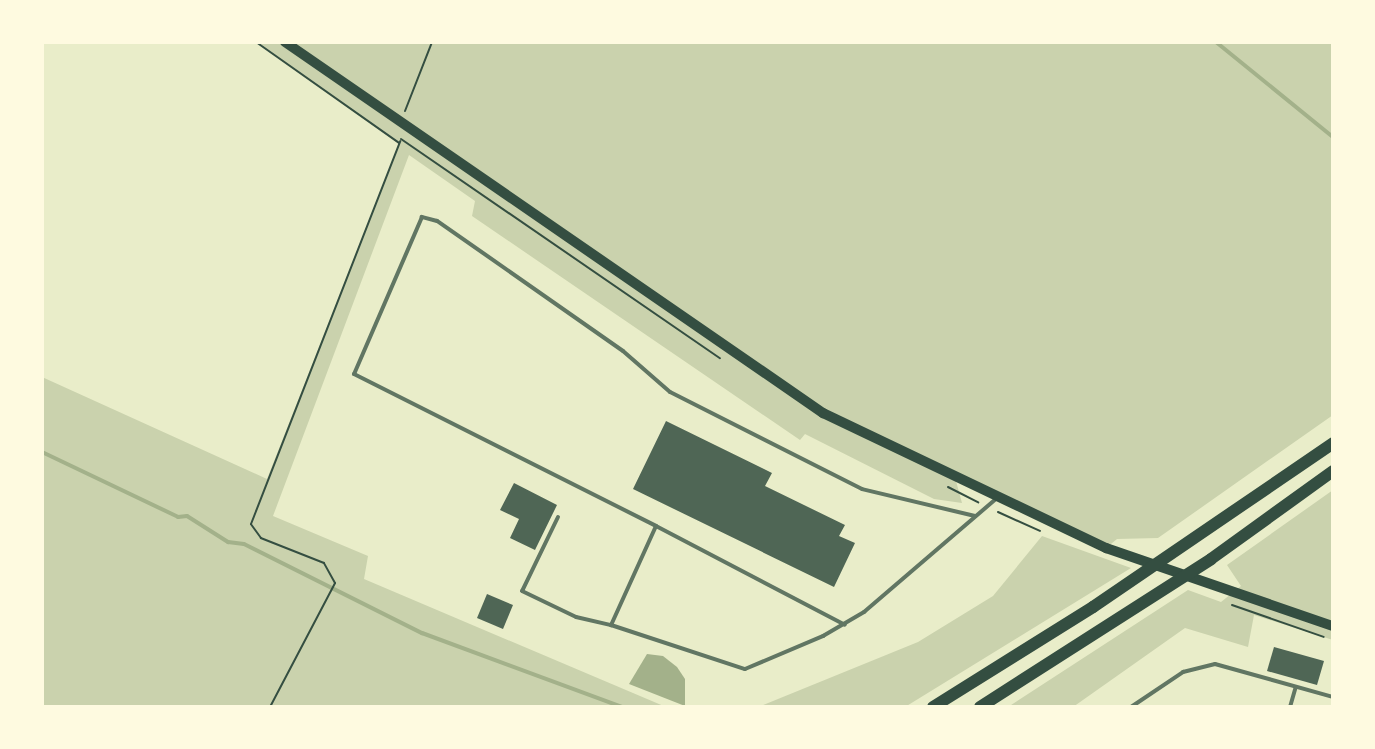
<!DOCTYPE html>
<style>
body{margin:0}
#map{position:relative;width:1375px;height:749px;overflow:hidden;background:#e9edc9;font-family:Roboto,sans-serif}
div>[style]{position:absolute}
.green>*{inset:0;background:#cad2ad}
.water>*{inset:0;background:#a3b18a}
.stream>*{height:4px;margin:-2px;padding:0 2px;transform-origin:2px;border-radius:2px;background:#a3b18a}
.building>*{inset:0;background:#4f6655}
.path>*{height:2px;margin:-1px;padding:0 1px;transform-origin:1px;border-radius:1px;background:#344e41}
.service>*{height:4px;margin:-2px;padding:0 2px;transform-origin:2px;border-radius:2px;background:#617663}
.secondary>*{height:10px;margin:-5px;padding:0 5px;transform-origin:5px;border-radius:5px;background:#344e41}
.motorway>*{height:12px;margin:-6px;padding:0 6px;transform-origin:6px;border-radius:6px;background:#344e41}
span{translate:-50% -50%;white-space:nowrap;text-align:center;line-height:1.15;-webkit-text-stroke:8px #fefae0;paint-order:stroke}
.frame{position:absolute;inset:0;border:44px solid #fefae0;pointer-events:none}
</style>
<div id="map">
<div class="green">
<i style="clip-path:polygon(256px 42px,1333px 42px,1333px 415px,1158px 538px,1117px 539px,1106px 548px,956px 481px,962px 503px,934px 499px,805px 434px,800px 440px,472px 216px,475px 201px,409px 155px,273px 516px,368px 556px,364px 579px,666px 707px,42px 707px,42px 377px,267px 479px,399px 144px)"></i>
<i style="clip-path:polygon(1333px 490px,1333px 640px,1254px 615px,1248px 647px,1185px 628px,1073px 707px,1008px 707px,1188px 590px,1221px 602px,1241px 586px,1227px 565px)"></i>
<i style="clip-path:polygon(1042px 536px,1131px 568px,905px 707px,758px 707px,918px 642px,993px 596px)"></i>
</div>
<div class="water">
<i style="clip-path:polygon(647px 654px,663px 656px,677px 667px,685px 679px,685px 706px,629px 684px)"></i>
</div>
<div class="stream">
<i style="left:1216px;top:42px;width:151px;rotate:39.1deg"></i>
<i style="left:42px;top:452px;width:151px;rotate:25.5deg"></i>
<i style="left:178px;top:517px;width:9px;rotate:-6deg"></i>
<i style="left:187px;top:516px;width:49px;rotate:32.4deg"></i>
<i style="left:228px;top:542px;width:16px;rotate:7deg"></i>
<i style="left:244px;top:544px;width:199px;rotate:26.6deg"></i>
<i style="left:422px;top:633px;width:213px;rotate:20.3deg"></i>
</div>
<div class="building">
<i style="clip-path:polygon(666px 421px,772px 473px,765px 486px,845px 525px,839px 536px,855px 543px,834px 587px,633px 489px)"></i>
<i style="clip-path:polygon(514px 483px,557px 505px,535px 550px,510px 538px,519px 519px,500px 510px)"></i>
<i style="clip-path:polygon(487px 594px,513px 605px,503px 629px,477px 618px)"></i>
<i style="clip-path:polygon(1274px 647px,1324px 661px,1317px 685px,1267px 671px)"></i>
</div>
<div class="path">
<i style="left:256px;top:42px;width:175px;rotate:35.2deg"></i>
<i style="left:405px;top:111px;width:74px;rotate:-68.6deg"></i>
<i style="left:401px;top:139px;width:387px;rotate:34.5deg"></i>
<i style="left:948px;top:487px;width:34px;rotate:27deg"></i>
<i style="left:998px;top:512px;width:46px;rotate:24.3deg"></i>
<i style="left:1232px;top:605px;width:97px;rotate:19.2deg"></i>
<i style="left:270px;top:707px;width:140px;rotate:-62.3deg"></i>
<i style="left:335px;top:583px;width:23px;rotate:-119deg"></i>
<i style="left:324px;top:563px;width:68px;rotate:-158.4deg"></i>
<i style="left:261px;top:538px;width:17px;rotate:-126deg"></i>
<i style="left:251px;top:524px;width:411px;rotate:-68.7deg"></i>
</div>
<div class="service">
<i style="left:975px;top:516px;width:116px;rotate:-166.6deg"></i>
<i style="left:862px;top:489px;width:215px;rotate:-153.2deg"></i>
<i style="left:670px;top:392px;width:62px;rotate:-138.9deg"></i>
<i style="left:623px;top:351px;width:227px;rotate:-145deg"></i>
<i style="left:437px;top:221px;width:16px;rotate:-165deg"></i>
<i style="left:422px;top:217px;width:171px;rotate:113.4deg"></i>
<i style="left:354px;top:374px;width:338px;rotate:26.7deg"></i>
<i style="left:656px;top:526px;width:109px;rotate:114.4deg"></i>
<i style="left:611px;top:625px;width:141px;rotate:18.2deg"></i>
<i style="left:745px;top:669px;width:85px;rotate:-22.9deg"></i>
<i style="left:823px;top:636px;width:48px;rotate:-30.3deg"></i>
<i style="left:864px;top:612px;width:174px;rotate:-40.6deg"></i>
<i style="left:558px;top:517px;width:82px;rotate:115.9deg"></i>
<i style="left:522px;top:591px;width:60px;rotate:25.7deg"></i>
<i style="left:576px;top:617px;width:36px;rotate:13deg"></i>
<i style="left:656px;top:526px;width:213px;rotate:27.6deg"></i>
<i style="left:1131px;top:707px;width:63px;rotate:-33.9deg"></i>
<i style="left:1183px;top:672px;width:33px;rotate:-14deg"></i>
<i style="left:1215px;top:664px;width:123px;rotate:15.6deg"></i>
<i style="left:1290px;top:707px;width:19px;rotate:-74deg"></i>
</div>
<div class="secondary">
<i style="left:285px;top:42px;width:654px;rotate:34.59deg"></i>
<i style="left:823px;top:413px;width:314px;rotate:25.5deg"></i>
<i style="left:1106px;top:548px;width:240px;rotate:19deg"></i>
</div>
<div class="motorway">
<i style="left:933px;top:707px;width:189px;rotate:-32deg"></i>
<i style="left:1093px;top:607px;width:291px;rotate:-34.3deg"></i>
<i style="left:980px;top:707px;width:274px;rotate:-32.6deg"></i>
<i style="left:1211px;top:559px;width:150px;rotate:-35.8deg"></i>
</div>
<div class="frame"></div>
</div>
